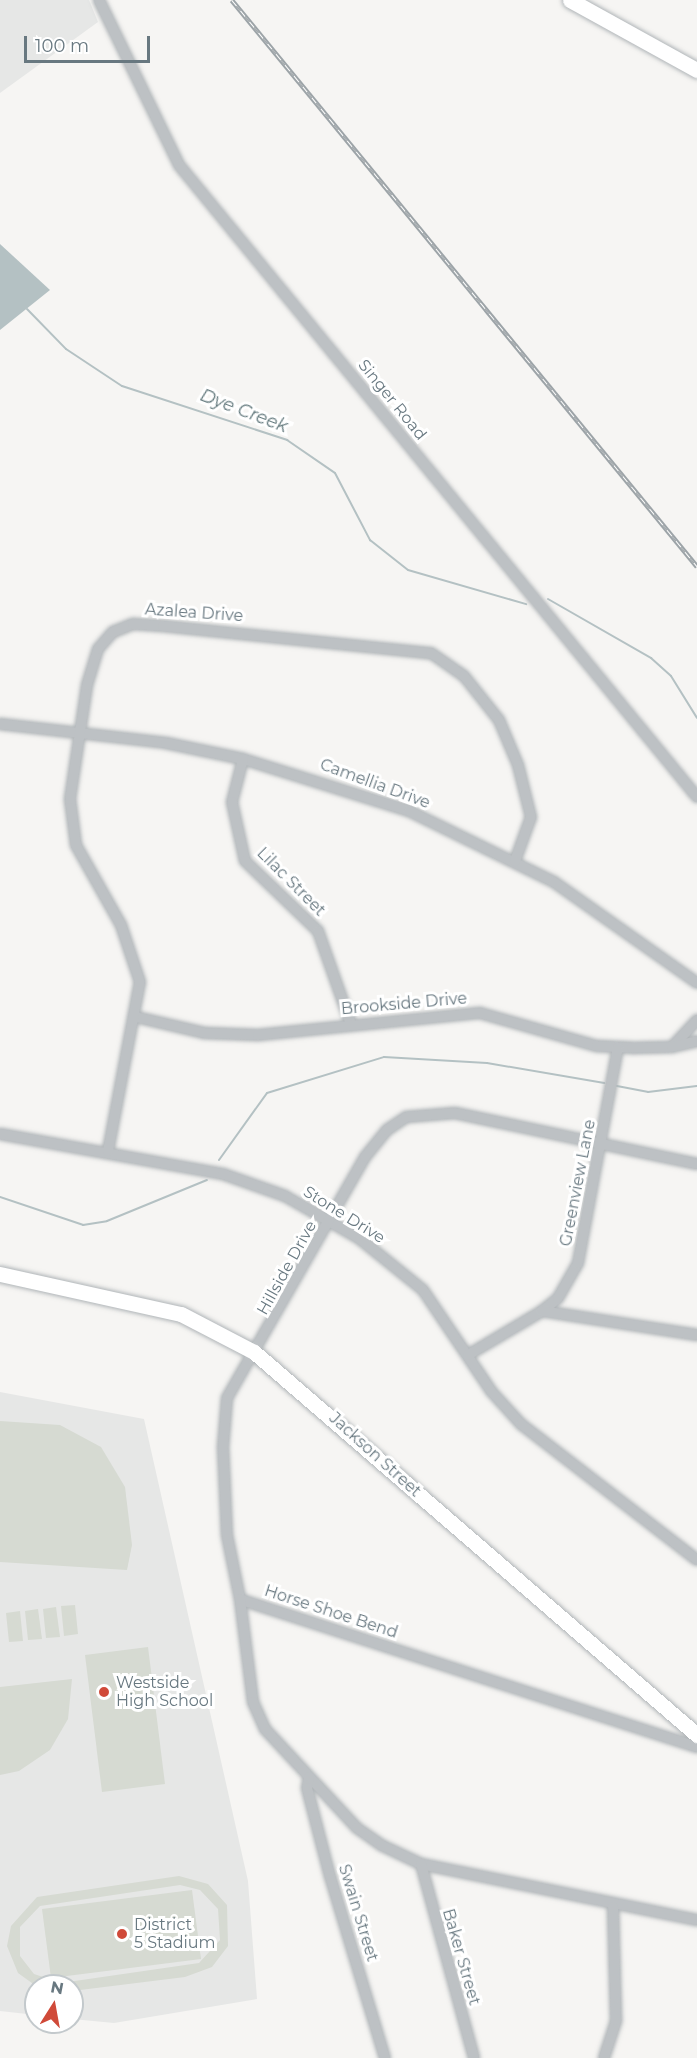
<!DOCTYPE html>
<style>
body{margin:0}
#map{position:relative;width:697px;height:2058px;overflow:hidden;background:#f6f5f3;font-family:Montserrat,sans-serif}
div>[style]{position:absolute}
.built>*{inset:0;background:#e6e7e6}
.green>*{inset:0;background:#d6dad2}
.water>*{inset:0;background:#b4c1c3}
.stream>*{height:2px;margin:-1px;padding:0 1px;transform-origin:1px;border-radius:1px;background:#b4c1c3}
.roads{filter:drop-shadow(0 0 2px #b0b5b8) drop-shadow(0 0 2px #b0b5b8)}
.street>*{height:10px;margin:-5px;padding:0 5px;transform-origin:5px;border-radius:5px;background:#bdc1c4}
.secondary>*{height:15px;margin:-7.5px;padding:0 7.5px;transform-origin:7.5px;border-radius:7.5px;background:#fff}
.rail>*{height:4.5px;margin-top:-2.25px;transform-origin:0;background:repeating-linear-gradient(90deg,#fff 0 7px,#9da4a8 0 14px);box-sizing:border-box;border-block:2px solid #9da4a8}
.dots>*{width:16px;height:16px;translate:-50% -50%;box-sizing:border-box;border:3px solid #fff;border-radius:50%}
span{translate:-50% -50%;white-space:nowrap;text-align:center;line-height:1.15;-webkit-text-stroke:6px #fff;paint-order:stroke}
.street-label{font-size:16px;color:#687880}
.poi-label{font-size:16px;color:#687880}
.left{translate:0 -50%;text-align:left}
.water-label{font-size:18px;color:#63797d;font-style:italic}
.north{position:absolute;left:24px;top:1974px;width:60px;height:60px;box-sizing:border-box;background:#fff;border:2px solid #c3c9cc;border-radius:50%;rotate:11deg;font-size:16px;font-weight:700;line-height:24px;text-align:center;color:#687880}
.north::after{content:'';display:block;margin:auto;width:21px;height:27px;background:#d04a39;clip-path:polygon(50% 0,100% 100%,50% 72%,0 100%)}
.scale{position:absolute;left:24px;top:36px;width:126px;height:27px;box-sizing:border-box;border:3px solid #687880;border-top:0;padding-left:8px;font-size:18px;line-height:21px;white-space:nowrap;color:#687880;-webkit-text-stroke:4px #fff;paint-order:stroke}
</style>
<div id="map">
<div class="built">
<i style="clip-path:polygon(0 0,89px 0,98px 22px,0 93px)"></i>
<i style="clip-path:polygon(0 1392px,144px 1419px,248px 1881px,257px 1999px,114px 2023px,72px 2019px,72px 1986px,36px 1986px,36px 2015px,0 2011px)"></i>
</div>
<div class="green">
<i style="clip-path:polygon(0 1421px,60px 1425px,101px 1447px,125px 1487px,132px 1545px,127px 1570px,0 1562px)"></i>
<i style="clip-path:polygon(75px 1605px,78px 1634px,64px 1636px,61px 1606px)"></i>
<i style="clip-path:polygon(56px 1607px,60px 1637px,46px 1638px,43px 1609px)"></i>
<i style="clip-path:polygon(38px 1609px,42px 1639px,28px 1640px,25px 1611px)"></i>
<i style="clip-path:polygon(20px 1611px,23px 1641px,9px 1642px,6px 1613px)"></i>
<i style="clip-path:polygon(148px 1647px,165px 1784px,102px 1792px,85px 1655px)"></i>
<i style="clip-path:polygon(72px 1679px,68px 1719px,50px 1750px,19px 1771px,0 1775px,0 1687px)"></i>
<i style="clip-path:polygon(evenodd,179px 1876px,208px 1884px,227px 1905px,228px 1946px,212px 1967px,185px 1977px,72px 1991px,72px 1986px,36px 1986px,18px 1973px,7px 1946px,11px 1926px,37px 1897px,179px 1876px,180px 1885px,200px 1890px,218px 1909px,220px 1940px,199px 1963px,61px 1983px,34px 1974px,20px 1956px,20px 1927px,40px 1906px,180px 1885px)"></i>
<i style="clip-path:polygon(192px 1890px,201px 1959px,51px 1978px,42px 1909px)"></i>
</div>
<div class="water">
<i style="clip-path:polygon(0 244px,50px 290px,0 330px)"></i>
</div>
<div class="stream">
<i style="left:27px;top:309px;width:56px;rotate:45.7deg"></i>
<i style="left:66px;top:349px;width:67px;rotate:33.5deg"></i>
<i style="left:122px;top:386px;width:174px;rotate:18.1deg"></i>
<i style="left:287px;top:440px;width:58px;rotate:34.5deg"></i>
<i style="left:335px;top:473px;width:76px;rotate:62.4deg"></i>
<i style="left:370px;top:540px;width:48px;rotate:38.3deg"></i>
<i style="left:408px;top:570px;width:123px;rotate:16.1deg"></i>
<i style="left:548px;top:599px;width:119px;rotate:29.8deg"></i>
<i style="left:651px;top:658px;width:27px;rotate:42deg"></i>
<i style="left:671px;top:676px;width:49px;rotate:58.2deg"></i>
<i style="left:617px;top:1086px;width:32px;rotate:11deg"></i>
<i style="left:648px;top:1092px;width:49px;rotate:-7deg"></i>
<i style="left:219px;top:1160px;width:82px;rotate:-54.4deg"></i>
<i style="left:267px;top:1093px;width:122px;rotate:-17.1deg"></i>
<i style="left:384px;top:1057px;width:103px;rotate:3.3deg"></i>
<i style="left:487px;top:1063px;width:119px;rotate:9.7deg"></i>
<i style="left:0;top:1197px;width:88px;rotate:18.6deg"></i>
<i style="left:83px;top:1225px;width:24px;rotate:-9deg"></i>
<i style="left:107px;top:1221px;width:108px;rotate:-22.3deg"></i>
</div>
<div class="roads">
<div class="street">
<i style="left:99px;top:0;width:183px;rotate:64.1deg"></i>
<i style="left:179px;top:165px;width:817px;rotate:50.66deg"></i>
<i style="left:0;top:724px;width:167px;rotate:6.5deg"></i>
<i style="left:166px;top:743px;width:79px;rotate:11.7deg"></i>
<i style="left:243px;top:759px;width:174px;rotate:17.4deg"></i>
<i style="left:409px;top:811px;width:161px;rotate:26.1deg"></i>
<i style="left:554px;top:882px;width:175px;rotate:35.2deg"></i>
<i style="left:243px;top:759px;width:44px;rotate:104.3deg"></i>
<i style="left:232px;top:802px;width:60px;rotate:77.6deg"></i>
<i style="left:245px;top:861px;width:101px;rotate:43.8deg"></i>
<i style="left:318px;top:931px;width:99px;rotate:70.5deg"></i>
<i style="left:136px;top:1017px;width:70px;rotate:13.2deg"></i>
<i style="left:204px;top:1033px;width:54px;rotate:2.1deg"></i>
<i style="left:258px;top:1035px;width:223px;rotate:-5.7deg"></i>
<i style="left:480px;top:1013px;width:122px;rotate:15.8deg"></i>
<i style="left:597px;top:1046px;width:35px;rotate:3deg"></i>
<i style="left:632px;top:1048px;width:40px;rotate:-1.4deg"></i>
<i style="left:672px;top:1047px;width:37px;rotate:-47deg"></i>
<i style="left:672px;top:1047px;width:26px;rotate:-13deg"></i>
<i style="left:0;top:1134px;width:227px;rotate:10.2deg"></i>
<i style="left:223px;top:1174px;width:66px;rotate:19.5deg"></i>
<i style="left:285px;top:1196px;width:86px;rotate:29.8deg"></i>
<i style="left:360px;top:1239px;width:81px;rotate:39deg"></i>
<i style="left:423px;top:1290px;width:122px;rotate:56deg"></i>
<i style="left:491px;top:1391px;width:45px;rotate:47.7deg"></i>
<i style="left:521px;top:1424px;width:222px;rotate:37.7deg"></i>
<i style="left:108px;top:1151px;width:172px;rotate:-79.3deg"></i>
<i style="left:140px;top:982px;width:60px;rotate:-108.4deg"></i>
<i style="left:121px;top:925px;width:92px;rotate:-119.4deg"></i>
<i style="left:76px;top:845px;width:46px;rotate:-97.4deg"></i>
<i style="left:70px;top:799px;width:115px;rotate:-81.5deg"></i>
<i style="left:87px;top:685px;width:38px;rotate:-73deg"></i>
<i style="left:98px;top:649px;width:23px;rotate:-49deg"></i>
<i style="left:113px;top:632px;width:22px;rotate:-22deg"></i>
<i style="left:133px;top:624px;width:30px;rotate:4deg"></i>
<i style="left:163px;top:626px;width:269px;rotate:5.8deg"></i>
<i style="left:431px;top:653px;width:40px;rotate:34.9deg"></i>
<i style="left:464px;top:676px;width:56px;rotate:51.5deg"></i>
<i style="left:499px;top:720px;width:49px;rotate:67.1deg"></i>
<i style="left:518px;top:765px;width:54px;rotate:76deg"></i>
<i style="left:531px;top:817px;width:47px;rotate:110deg"></i>
<i style="left:542px;top:1311px;width:21px;rotate:-39deg"></i>
<i style="left:558px;top:1298px;width:40px;rotate:-60.3deg"></i>
<i style="left:578px;top:1263px;width:219px;rotate:-79.5deg"></i>
<i style="left:468px;top:1355px;width:86px;rotate:-30.7deg"></i>
<i style="left:542px;top:1311px;width:157px;rotate:8.8deg"></i>
<i style="left:240px;top:1599px;width:65px;rotate:-101.5deg"></i>
<i style="left:227px;top:1535px;width:88px;rotate:-92.6deg"></i>
<i style="left:223px;top:1447px;width:49px;rotate:-85.3deg"></i>
<i style="left:227px;top:1398px;width:278px;rotate:-60.2deg"></i>
<i style="left:365px;top:1157px;width:35px;rotate:-51deg"></i>
<i style="left:387px;top:1130px;width:23px;rotate:-34deg"></i>
<i style="left:406px;top:1117px;width:49px;rotate:-4.7deg"></i>
<i style="left:455px;top:1113px;width:247px;rotate:11.9deg"></i>
<i style="left:697px;top:1747px;width:480px;rotate:-162.1deg"></i>
<i style="left:240px;top:1599px;width:104px;rotate:82.8deg"></i>
<i style="left:253px;top:1702px;width:30px;rotate:66deg"></i>
<i style="left:265px;top:1729px;width:135px;rotate:47.1deg"></i>
<i style="left:357px;top:1828px;width:29px;rotate:35deg"></i>
<i style="left:381px;top:1845px;width:44px;rotate:25.4deg"></i>
<i style="left:421px;top:1864px;width:282px;rotate:11.5deg"></i>
<i style="left:309px;top:1777px;width:11px;rotate:100deg"></i>
<i style="left:307px;top:1788px;width:91px;rotate:75.4deg"></i>
<i style="left:330px;top:1876px;width:190px;rotate:73.2deg"></i>
<i style="left:421px;top:1864px;width:201px;rotate:74.7deg"></i>
<i style="left:604px;top:2058px;width:40px;rotate:-72deg"></i>
<i style="left:616px;top:2020px;width:113px;rotate:-91.5deg"></i>
</div>
<div class="secondary">
<i style="left:570px;top:0;width:145px;rotate:28.9deg"></i>
<i style="left:0;top:1274px;width:185px;rotate:12.5deg"></i>
<i style="left:181px;top:1314px;width:82px;rotate:27.5deg"></i>
<i style="left:254px;top:1352px;width:586px;rotate:40.85deg"></i>
</div>
</div>
<div class="rail">
<i style="left:232px;top:0;width:733px;rotate:50.6deg"></i>
</div>
<div class="dots">
<i style="left:104px;top:1692px;background:#d04a39"></i>
<i style="left:122px;top:1934px;background:#d04a39"></i>
</div>
<div class="street-label">
<span style="left:392px;top:400px;rotate:51deg">Singer Road</span>
<span style="left:194px;top:613px;rotate:4deg">Azalea Drive</span>
<span style="left:375px;top:784px;rotate:20deg">Camellia Drive</span>
<span style="left:291px;top:882px;rotate:45deg">Lilac Street</span>
<span style="left:404px;top:1004px;rotate:-5deg">Brookside Drive</span>
<span style="left:578px;top:1183px;rotate:-79deg">Greenview Lane</span>
<span style="left:344px;top:1215px;rotate:32deg">Stone Drive</span>
<span style="left:287px;top:1268px;rotate:-61deg">Hillside Drive</span>
<span style="left:375px;top:1455px;rotate:42deg">Jackson Street</span>
<span style="left:331px;top:1612px;rotate:18deg">Horse Shoe Bend</span>
<span style="left:358px;top:1913px;rotate:73deg">Swain Street</span>
<span style="left:461px;top:1957px;rotate:74deg">Baker Street</span>
</div>
<div class="poi-label">
<span class="left" style="left:116px;top:1692px">Westside<br>High School</span>
<span class="left" style="left:134px;top:1934px">District<br>5 Stadium</span>
</div>
<div class="water-label">
<span style="left:244px;top:411px;rotate:21deg">Dye Creek</span>
</div>
<div class="north">N</div>
<div class="scale">100 m</div>
</div>
